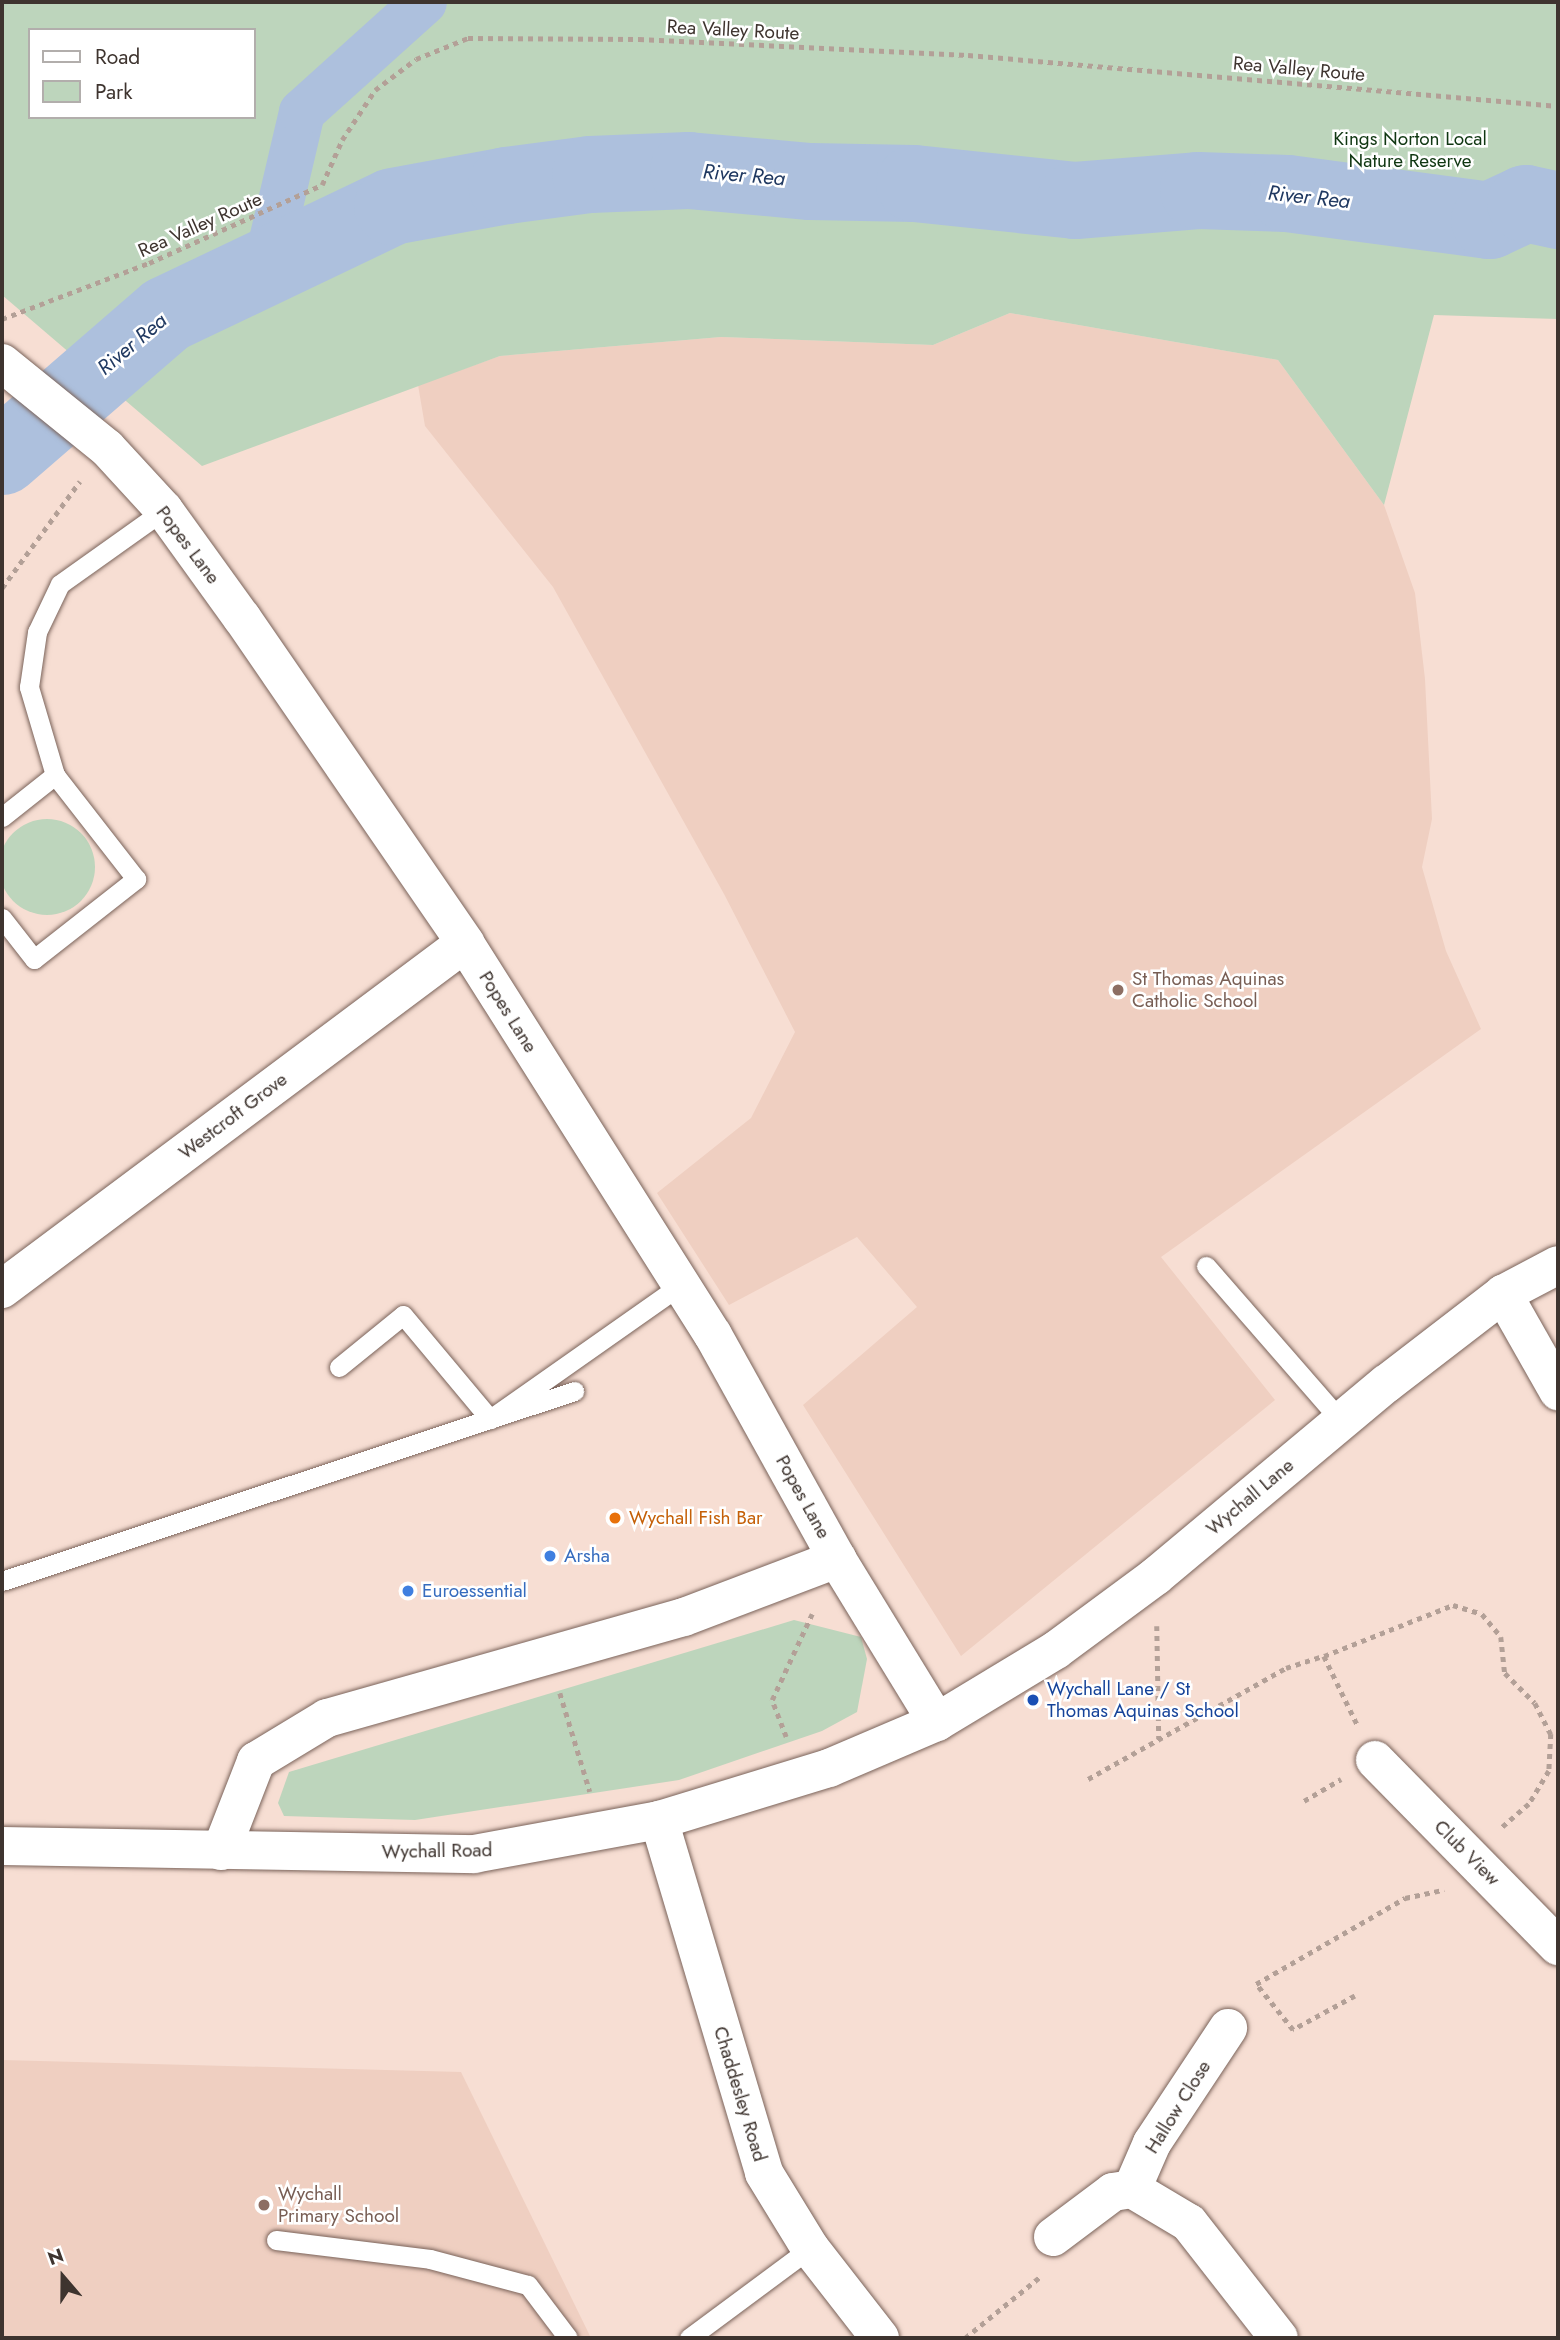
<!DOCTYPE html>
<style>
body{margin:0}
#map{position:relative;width:1560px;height:2340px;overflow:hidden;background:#f7ded3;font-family:Jost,sans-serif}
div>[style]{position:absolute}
.built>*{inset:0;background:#efcfc1}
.green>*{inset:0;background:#bdd5bc}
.round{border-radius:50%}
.canal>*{height:46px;margin:-23px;padding:0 23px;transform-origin:23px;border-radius:23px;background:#adc0dd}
.river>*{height:77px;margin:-38.5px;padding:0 38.5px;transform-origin:38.5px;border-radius:38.5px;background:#adc0dd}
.path>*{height:4.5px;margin-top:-2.25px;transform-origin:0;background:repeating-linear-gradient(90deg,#b3a097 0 5px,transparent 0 10px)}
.roads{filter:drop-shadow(0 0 2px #7a635a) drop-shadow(0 0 2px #7a635a)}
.lane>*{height:19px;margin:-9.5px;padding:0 9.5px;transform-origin:9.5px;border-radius:9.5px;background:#fff}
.street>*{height:38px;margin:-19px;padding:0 19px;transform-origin:19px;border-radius:19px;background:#fff}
.secondary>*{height:38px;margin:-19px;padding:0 19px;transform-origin:19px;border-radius:19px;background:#fff}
.dots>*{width:19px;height:19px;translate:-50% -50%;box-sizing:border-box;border:4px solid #fff;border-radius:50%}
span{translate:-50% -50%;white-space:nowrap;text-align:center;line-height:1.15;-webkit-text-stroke:5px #fff;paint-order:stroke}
.street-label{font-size:19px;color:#3e342f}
.park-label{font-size:19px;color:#103712}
.education-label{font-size:19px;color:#785e54}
.left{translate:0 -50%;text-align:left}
.food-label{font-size:19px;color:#c56008}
.shop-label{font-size:19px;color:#366cbe}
.transit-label{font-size:19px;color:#164399}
.water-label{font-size:21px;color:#203961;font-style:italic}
.frame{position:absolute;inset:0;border:4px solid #3e342f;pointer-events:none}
.legend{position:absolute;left:28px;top:28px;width:228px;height:91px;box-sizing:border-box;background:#fff;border:2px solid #b2aeac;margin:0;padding:9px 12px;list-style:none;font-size:21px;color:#3e342f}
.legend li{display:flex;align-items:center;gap:14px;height:35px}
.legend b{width:35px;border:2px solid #b2aeac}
.north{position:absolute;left:28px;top:2242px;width:70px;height:70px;-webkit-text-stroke:5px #fff;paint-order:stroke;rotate:340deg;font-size:19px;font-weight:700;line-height:28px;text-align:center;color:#3e342f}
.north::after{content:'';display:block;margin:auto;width:24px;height:32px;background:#3e342f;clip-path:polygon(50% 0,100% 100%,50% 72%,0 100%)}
</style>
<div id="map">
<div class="built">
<i style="clip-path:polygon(1010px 313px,1278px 360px,1384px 505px,1415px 593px,1425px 679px,1432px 819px,1422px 867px,1446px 951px,1481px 1029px,1161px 1257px,1275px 1400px,961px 1656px,803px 1405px,917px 1307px,857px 1237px,729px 1305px,657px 1193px,751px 1118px,795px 1032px,724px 894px,553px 587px,425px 426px,418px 385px,500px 356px,721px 337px,933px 345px)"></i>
<i style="clip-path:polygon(2px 2060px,461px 2072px,591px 2338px,2px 2338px)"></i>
</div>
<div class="green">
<i style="clip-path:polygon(evenodd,2px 2px,1558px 2px,1558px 319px,1434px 315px,1384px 505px,1278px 360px,1010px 313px,933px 345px,721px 337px,500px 356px,202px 466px,2px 295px,2px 2px,30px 30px,254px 30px,254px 117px,30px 117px,30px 30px)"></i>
<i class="round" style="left:-1px;top:819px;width:96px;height:96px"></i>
<i style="clip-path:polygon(794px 1620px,861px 1637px,867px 1659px,857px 1712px,822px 1731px,679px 1780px,415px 1820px,284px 1816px,278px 1803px,289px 1772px)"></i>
</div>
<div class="canal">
<i style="left:265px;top:270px;width:162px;rotate:-76.8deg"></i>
<i style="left:302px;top:112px;width:164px;rotate:-42deg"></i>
</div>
<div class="river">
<i style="left:2px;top:456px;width:217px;rotate:-40.9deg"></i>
<i style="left:166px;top:314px;width:250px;rotate:-25.5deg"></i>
<i style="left:392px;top:206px;width:116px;rotate:-10.4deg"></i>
<i style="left:506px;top:185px;width:85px;rotate:-7.5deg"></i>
<i style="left:590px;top:174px;width:98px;rotate:-2.3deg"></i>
<i style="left:688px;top:170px;width:122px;rotate:5.2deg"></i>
<i style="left:810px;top:181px;width:104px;rotate:1.1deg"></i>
<i style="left:914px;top:183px;width:162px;rotate:6deg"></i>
<i style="left:1075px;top:200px;width:123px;rotate:-4.6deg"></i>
<i style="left:1198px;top:190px;width:89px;rotate:1.9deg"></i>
<i style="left:1287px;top:193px;width:204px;rotate:7.6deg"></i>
<i style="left:1489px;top:220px;width:40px;rotate:-25deg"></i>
<i style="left:1525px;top:203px;width:34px;rotate:12deg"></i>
</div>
<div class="path">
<i style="left:2px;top:319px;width:157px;rotate:-20.9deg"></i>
<i style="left:149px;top:263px;width:190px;rotate:-24.3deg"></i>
<i style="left:322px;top:185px;width:49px;rotate:-66deg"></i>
<i style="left:342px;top:140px;width:60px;rotate:-56.6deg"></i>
<i style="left:375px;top:90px;width:51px;rotate:-37.1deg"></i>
<i style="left:416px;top:59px;width:56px;rotate:-22deg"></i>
<i style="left:468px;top:38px;width:171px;rotate:0.3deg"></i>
<i style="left:639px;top:39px;width:329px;rotate:2.8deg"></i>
<i style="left:968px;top:55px;width:592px;rotate:4.94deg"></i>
<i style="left:2px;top:588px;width:132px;rotate:-53.9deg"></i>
<i style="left:1157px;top:1626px;width:113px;rotate:89deg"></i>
<i style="left:1324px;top:1656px;width:139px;rotate:-21.6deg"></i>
<i style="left:1453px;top:1605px;width:30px;rotate:17deg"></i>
<i style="left:1482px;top:1614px;width:30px;rotate:50deg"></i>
<i style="left:1501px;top:1637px;width:36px;rotate:84deg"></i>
<i style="left:1505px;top:1673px;width:42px;rotate:45deg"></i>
<i style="left:1535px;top:1703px;width:35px;rotate:63deg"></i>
<i style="left:1551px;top:1734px;width:37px;rotate:93deg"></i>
<i style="left:1549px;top:1771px;width:39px;rotate:121deg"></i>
<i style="left:1529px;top:1804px;width:37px;rotate:139deg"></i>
<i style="left:560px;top:1693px;width:103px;rotate:73.1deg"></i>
<i style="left:786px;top:1737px;width:40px;rotate:-111deg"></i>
<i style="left:772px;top:1700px;width:95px;rotate:-65.1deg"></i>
<i style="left:1088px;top:1779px;width:227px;rotate:-29.3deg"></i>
<i style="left:1286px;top:1668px;width:40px;rotate:-18deg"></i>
<i style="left:1324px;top:1656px;width:76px;rotate:64.1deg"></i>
<i style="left:1304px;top:1801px;width:43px;rotate:-30.7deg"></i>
<i style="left:1355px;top:1996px;width:71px;rotate:151.3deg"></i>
<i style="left:1293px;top:2030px;width:59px;rotate:-128.8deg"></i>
<i style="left:1256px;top:1984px;width:172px;rotate:-30deg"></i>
<i style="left:1405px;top:1898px;width:40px;rotate:-12deg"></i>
<i style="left:965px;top:2338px;width:98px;rotate:-39.2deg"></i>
</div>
<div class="roads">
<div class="lane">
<i style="left:2px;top:817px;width:68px;rotate:-38.4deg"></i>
<i style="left:2px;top:918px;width:52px;rotate:52deg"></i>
<i style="left:34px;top:959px;width:130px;rotate:-38.1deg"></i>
<i style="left:136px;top:879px;width:132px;rotate:-127.9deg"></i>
<i style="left:55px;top:775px;width:92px;rotate:-106.5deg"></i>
<i style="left:29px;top:687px;width:56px;rotate:-81.7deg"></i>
<i style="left:37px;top:632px;width:53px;rotate:-64.4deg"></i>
<i style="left:60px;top:584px;width:128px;rotate:-35.4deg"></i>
<i style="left:1206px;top:1266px;width:206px;rotate:48.9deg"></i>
<i style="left:339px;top:1367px;width:82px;rotate:-39.1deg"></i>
<i style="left:403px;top:1315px;width:136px;rotate:50.1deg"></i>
<i style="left:490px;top:1419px;width:233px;rotate:-35.1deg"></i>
<i style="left:2px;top:1581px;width:603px;rotate:-18.37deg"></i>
<i style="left:276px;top:2240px;width:155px;rotate:7deg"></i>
<i style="left:430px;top:2259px;width:101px;rotate:14.9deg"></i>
<i style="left:528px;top:2285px;width:66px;rotate:53deg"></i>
<i style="left:689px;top:2338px;width:151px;rotate:-36.6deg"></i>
</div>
<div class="street">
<i style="left:2px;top:363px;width:135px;rotate:39deg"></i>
<i style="left:107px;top:448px;width:84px;rotate:47.4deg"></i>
<i style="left:164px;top:510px;width:133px;rotate:54.2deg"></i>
<i style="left:242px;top:618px;width:394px;rotate:55.5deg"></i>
<i style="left:465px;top:943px;width:464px;rotate:57.7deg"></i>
<i style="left:713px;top:1335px;width:256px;rotate:61deg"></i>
<i style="left:837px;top:1559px;width:191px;rotate:58.5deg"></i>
<i style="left:2px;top:1289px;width:578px;rotate:-36.77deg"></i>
<i style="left:1503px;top:1294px;width:112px;rotate:60.4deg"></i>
<i style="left:1375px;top:1760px;width:261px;rotate:45.5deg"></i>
<i style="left:659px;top:1820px;width:368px;rotate:73.4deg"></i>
<i style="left:764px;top:2173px;width:88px;rotate:58.5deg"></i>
<i style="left:810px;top:2248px;width:114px;rotate:52.1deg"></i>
<i style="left:221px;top:1851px;width:97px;rotate:-68.7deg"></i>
<i style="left:256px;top:1761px;width:83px;rotate:-31.2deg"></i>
<i style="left:327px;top:1718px;width:371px;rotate:-15.8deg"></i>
<i style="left:684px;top:1617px;width:164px;rotate:-20.8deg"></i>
<i style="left:1132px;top:2189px;width:50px;rotate:-66.5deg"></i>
<i style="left:1152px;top:2143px;width:138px;rotate:-56.5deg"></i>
<i style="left:1053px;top:2237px;width:75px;rotate:-36.9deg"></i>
<i style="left:1113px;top:2192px;width:19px;rotate:-9deg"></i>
<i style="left:1132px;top:2189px;width:66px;rotate:30.8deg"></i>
<i style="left:1189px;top:2223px;width:146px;rotate:52deg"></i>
</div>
<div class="secondary">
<i style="left:2px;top:1846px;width:472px;rotate:1deg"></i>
<i style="left:474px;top:1854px;width:188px;rotate:-10.4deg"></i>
<i style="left:659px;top:1820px;width:178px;rotate:-17deg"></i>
<i style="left:829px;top:1768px;width:117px;rotate:-23.1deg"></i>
<i style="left:937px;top:1722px;width:139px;rotate:-31.2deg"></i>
<i style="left:1056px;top:1650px;width:124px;rotate:-36.5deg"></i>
<i style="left:1156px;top:1576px;width:300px;rotate:-39.9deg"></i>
<i style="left:1386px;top:1384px;width:148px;rotate:-37.6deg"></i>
<i style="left:1503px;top:1294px;width:62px;rotate:-27.8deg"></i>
</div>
</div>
<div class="dots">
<i style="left:1118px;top:990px;background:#8d6e63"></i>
<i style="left:615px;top:1518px;background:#e8710a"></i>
<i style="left:550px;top:1556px;background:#3f7fe0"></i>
<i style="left:408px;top:1591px;background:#3f7fe0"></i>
<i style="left:1033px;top:1700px;background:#1a4fb4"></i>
<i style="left:264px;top:2205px;background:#8d6e63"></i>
</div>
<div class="street-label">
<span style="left:733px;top:30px;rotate:3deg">Rea Valley Route</span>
<span style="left:1299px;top:69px;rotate:5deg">Rea Valley Route</span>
<span style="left:200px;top:225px;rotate:-24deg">Rea Valley Route</span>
<span style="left:188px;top:545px;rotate:53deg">Popes Lane</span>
<span style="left:508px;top:1012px;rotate:58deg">Popes Lane</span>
<span style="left:233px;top:1116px;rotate:-37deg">Westcroft Grove</span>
<span style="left:803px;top:1497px;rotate:61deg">Popes Lane</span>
<span style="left:1250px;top:1497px;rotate:-40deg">Wychall Lane</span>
<span style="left:437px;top:1851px;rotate:-1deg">Wychall Road</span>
<span style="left:1467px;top:1853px;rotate:45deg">Club View</span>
<span style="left:740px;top:2094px;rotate:73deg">Chaddesley Road</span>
<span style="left:1178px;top:2107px;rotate:-58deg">Hallow Close</span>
</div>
<div class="park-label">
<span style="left:1410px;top:150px">Kings Norton Local<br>Nature Reserve</span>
</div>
<div class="education-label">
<span class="left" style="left:1132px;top:990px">St Thomas Aquinas<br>Catholic School</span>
<span class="left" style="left:278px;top:2205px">Wychall<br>Primary School</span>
</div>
<div class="food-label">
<span class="left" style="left:629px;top:1518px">Wychall Fish Bar</span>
</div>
<div class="shop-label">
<span class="left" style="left:564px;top:1556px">Arsha</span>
<span class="left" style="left:422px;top:1591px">Euroessential</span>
</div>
<div class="transit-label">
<span class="left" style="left:1047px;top:1700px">Wychall Lane / St<br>Thomas Aquinas School</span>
</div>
<div class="water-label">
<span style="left:744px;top:175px;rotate:5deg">River Rea</span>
<span style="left:1309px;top:197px;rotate:6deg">River Rea</span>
<span style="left:132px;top:344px;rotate:-40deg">River Rea</span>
</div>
<div class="frame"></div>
<ul class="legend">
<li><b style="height:9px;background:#fff"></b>Road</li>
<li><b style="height:19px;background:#bdd5bc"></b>Park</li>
</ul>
<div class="north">N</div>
</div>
